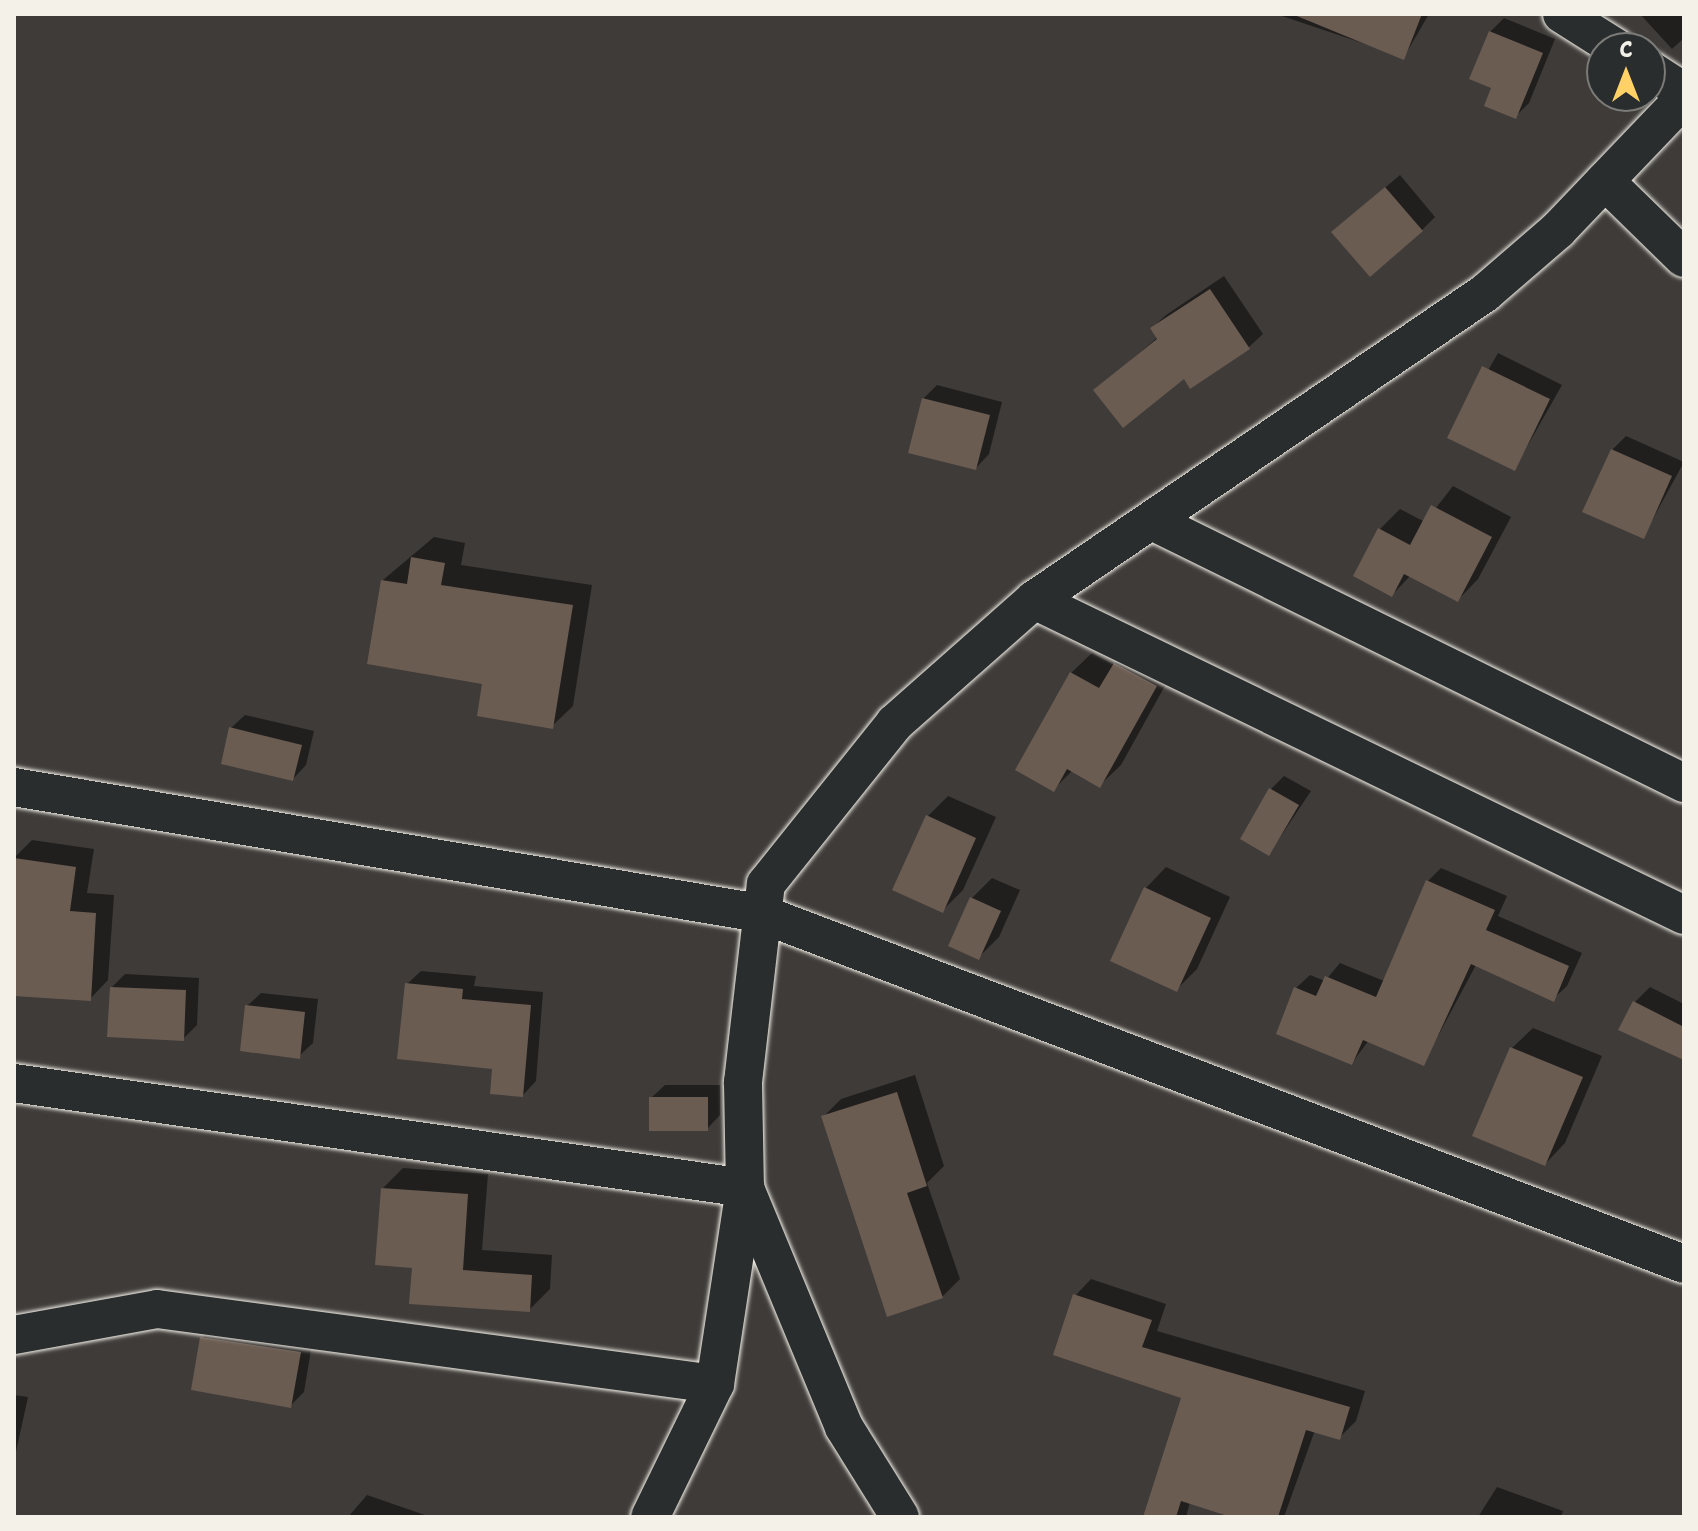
<!DOCTYPE html>
<meta charset="utf-8">
<style>
body{margin:0}
#map{position:relative;width:1698px;height:1531px;overflow:hidden;background:#3e3b39;font-family:"Shantell Sans",sans-serif}
div>[style]{position:absolute}
.shadow>*{inset:0;background:#0007}
.building>*{inset:0;background:#6b5c52}
.roads{filter:drop-shadow(0 0 2px #f4f1e8) drop-shadow(0 0 2px #f4f1e8)}
.minor>*{height:38px;margin:-19px;padding:0 19px;transform-origin:19px;border-radius:19px;background:#2a2d2e}
span{translate:-50% -50%;white-space:nowrap;text-align:center;line-height:1.15;-webkit-text-stroke:8px #2a2d2e;paint-order:stroke}
.frame{position:absolute;inset:0;border:16px solid #f4f1e8;pointer-events:none}
.north{position:absolute;left:1586px;top:32px;width:80px;height:80px;box-sizing:border-box;background:#2a2d2e;border:2px solid #7b7b78;border-radius:50%;rotate:0deg;font-size:22px;font-weight:700;line-height:32px;text-align:center;color:#f4f1e8}
.north::after{content:'';display:block;margin:auto;width:28px;height:36px;background:#ffd166;clip-path:polygon(50% 0,100% 100%,50% 72%,0 100%)}
</style>
<div id="map">
<div class="shadow">
<i style="clip-path:polygon(1276px 14px,1429px 14px,1404px 57px)"></i>
<i style="clip-path:polygon(1640px 14px,1684px 14px,1684px 38px,1672px 49px)"></i>
<i style="clip-path:polygon(1504px 18px,1555px 39px,1529px 103px,1515px 117px,1494px 86px,1490px 32px)"></i>
<i style="clip-path:polygon(1400px 175px,1435px 217px,1422px 230px,1348px 219px)"></i>
<i style="clip-path:polygon(1224px 276px,1263px 334px,1249px 347px,1190px 386px,1184px 376px,1096px 390px,1158px 337px,1152px 328px,1166px 315px)"></i>
<i style="clip-path:polygon(1498px 353px,1562px 385px,1515px 468px,1450px 437px)"></i>
<i style="clip-path:polygon(937px 385px,1002px 402px,989px 454px,976px 468px,923px 399px)"></i>
<i style="clip-path:polygon(1626px 436px,1684px 462px,1643px 537px,1612px 450px)"></i>
<i style="clip-path:polygon(1453px 486px,1511px 517px,1478px 579px,1458px 600px,1411px 575px,1392px 595px,1379px 530px,1400px 509px,1425px 522px)"></i>
<i style="clip-path:polygon(434px 537px,465px 543px,461px 565px,592px 585px,573px 706px,552px 726px,485px 683px,383px 580px)"></i>
<i style="clip-path:polygon(1136px 644px,1176px 666px,1121px 765px,1100px 785px,1073px 770px,1054px 789px,1071px 673px,1092px 653px,1114px 665px)"></i>
<i style="clip-path:polygon(245px 715px,314px 731px,306px 765px,293px 779px,231px 728px)"></i>
<i style="clip-path:polygon(1284px 776px,1311px 791px,1269px 854px,1271px 789px)"></i>
<i style="clip-path:polygon(948px 796px,996px 817px,963px 890px,942px 911px,927px 817px)"></i>
<i style="clip-path:polygon(32px 840px,94px 849px,87px 893px,114px 895px,108px 980px,90px 999px,14px 994px,14px 858px)"></i>
<i style="clip-path:polygon(1166px 867px,1230px 897px,1197px 969px,1177px 989px,1146px 888px)"></i>
<i style="clip-path:polygon(1441px 868px,1507px 896px,1498px 916px,1582px 953px,1567px 986px,1553px 999px,1476px 965px,1423px 1064px,1369px 1040px,1352px 1063px,1296px 988px,1310px 975px,1325px 981px,1340px 963px,1384px 981px,1428px 881px)"></i>
<i style="clip-path:polygon(992px 878px,1020px 890px,999px 937px,978px 958px,972px 898px)"></i>
<i style="clip-path:polygon(421px 971px,476px 976px,474px 986px,543px 992px,536px 1081px,523px 1095px,407px 984px)"></i>
<i style="clip-path:polygon(125px 974px,199px 978px,197px 1025px,183px 1039px,112px 987px)"></i>
<i style="clip-path:polygon(1650px 987px,1684px 1004px,1684px 1057px,1635px 1002px)"></i>
<i style="clip-path:polygon(261px 993px,318px 999px,313px 1043px,299px 1056px,247px 1006px)"></i>
<i style="clip-path:polygon(1533px 1028px,1602px 1056px,1565px 1143px,1545px 1164px,1512px 1048px)"></i>
<i style="clip-path:polygon(915px 1075px,944px 1166px,927px 1183px,960px 1279px,942px 1297px,823px 1117px,841px 1099px)"></i>
<i style="clip-path:polygon(665px 1085px,720px 1085px,720px 1115px,707px 1129px,651px 1098px)"></i>
<i style="clip-path:polygon(403px 1168px,488px 1174px,482px 1250px,552px 1255px,550px 1289px,529px 1310px,414px 1266px,382px 1189px)"></i>
<i style="clip-path:polygon(1091px 1279px,1166px 1304px,1157px 1331px,1365px 1391px,1356px 1421px,1340px 1437px,1315px 1430px,1284px 1517px,1238px 1517px,1190px 1502px,1186px 1517px,1144px 1517px,1183px 1396px,1075px 1296px)"></i>
<i style="clip-path:polygon(215px 1324px,313px 1338px,304px 1392px,290px 1406px,202px 1338px)"></i>
<i style="clip-path:polygon(14px 1395px,28px 1397px,14px 1461px)"></i>
<i style="clip-path:polygon(1497px 1487px,1563px 1511px,1561px 1517px,1478px 1517px)"></i>
<i style="clip-path:polygon(367px 1495px,425px 1515px,424px 1517px,348px 1517px)"></i>
</div>
<div class="building">
<i style="clip-path:polygon(1292px 14px,1422px 14px,1404px 60px)"></i>
<i style="clip-path:polygon(1489px 31px,1543px 53px,1516px 119px,1484px 106px,1491px 88px,1469px 79px)"></i>
<i style="clip-path:polygon(1385px 187px,1423px 231px,1370px 277px,1331px 232px)"></i>
<i style="clip-path:polygon(1210px 289px,1250px 349px,1190px 389px,1184px 379px,1123px 428px,1093px 390px,1157px 339px,1150px 328px)"></i>
<i style="clip-path:polygon(1482px 366px,1550px 399px,1515px 471px,1447px 438px)"></i>
<i style="clip-path:polygon(922px 398px,990px 415px,976px 470px,908px 453px)"></i>
<i style="clip-path:polygon(1611px 449px,1672px 476px,1644px 539px,1582px 512px)"></i>
<i style="clip-path:polygon(1431px 505px,1492px 537px,1458px 602px,1404px 574px,1392px 597px,1353px 576px,1378px 528px,1410px 545px)"></i>
<i style="clip-path:polygon(411px 557px,445px 563px,441px 585px,573px 605px,553px 729px,477px 716px,482px 684px,367px 664px,381px 580px,407px 584px)"></i>
<i style="clip-path:polygon(1114px 663px,1157px 686px,1100px 788px,1067px 769px,1054px 792px,1015px 770px,1070px 672px,1099px 688px)"></i>
<i style="clip-path:polygon(229px 727px,302px 745px,293px 781px,221px 764px)"></i>
<i style="clip-path:polygon(1269px 788px,1299px 805px,1269px 856px,1240px 839px)"></i>
<i style="clip-path:polygon(926px 815px,976px 838px,943px 913px,892px 890px)"></i>
<i style="clip-path:polygon(14px 858px,76px 867px,70px 911px,96px 913px,91px 1001px,14px 996px)"></i>
<i style="clip-path:polygon(1426px 880px,1495px 910px,1486px 930px,1569px 966px,1554px 1002px,1471px 964px,1424px 1066px,1363px 1040px,1352px 1065px,1276px 1034px,1294px 987px,1316px 996px,1325px 976px,1376px 997px)"></i>
<i style="clip-path:polygon(1144px 887px,1211px 918px,1177px 992px,1110px 961px)"></i>
<i style="clip-path:polygon(970px 897px,1001px 911px,979px 960px,948px 946px)"></i>
<i style="clip-path:polygon(405px 983px,463px 989px,462px 999px,531px 1005px,523px 1097px,490px 1094px,492px 1069px,397px 1059px)"></i>
<i style="clip-path:polygon(110px 987px,186px 990px,184px 1041px,107px 1037px)"></i>
<i style="clip-path:polygon(1633px 1001px,1684px 1027px,1684px 1060px,1618px 1030px)"></i>
<i style="clip-path:polygon(245px 1005px,305px 1012px,300px 1059px,240px 1051px)"></i>
<i style="clip-path:polygon(1510px 1047px,1583px 1077px,1545px 1166px,1472px 1136px)"></i>
<i style="clip-path:polygon(897px 1092px,927px 1186px,907px 1193px,943px 1298px,887px 1317px,821px 1116px)"></i>
<i style="clip-path:polygon(649px 1097px,708px 1097px,708px 1131px,649px 1131px)"></i>
<i style="clip-path:polygon(381px 1188px,468px 1194px,463px 1270px,532px 1275px,530px 1312px,409px 1304px,412px 1268px,375px 1265px)"></i>
<i style="clip-path:polygon(1073px 1294px,1152px 1320px,1142px 1347px,1350px 1407px,1340px 1440px,1306px 1430px,1278px 1517px,1231px 1517px,1181px 1501px,1176px 1517px,1143px 1517px,1181px 1398px,1053px 1355px)"></i>
<i style="clip-path:polygon(200px 1337px,301px 1352px,291px 1408px,191px 1390px)"></i>
</div>
<div class="roads">
<div class="minor">
<i style="left:1562px;top:14px;width:64px;rotate:32.2deg"></i>
<i style="left:1650px;top:70px;width:40px;rotate:32.9deg"></i>
<i style="left:1605px;top:181px;width:110px;rotate:44.3deg"></i>
<i style="left:1156px;top:523px;width:589px;rotate:26.22deg"></i>
<i style="left:1034px;top:600px;width:722px;rotate:25.86deg"></i>
<i style="left:14px;top:787px;width:756px;rotate:9.6deg"></i>
<i style="left:759px;top:913px;width:989px;rotate:20.78deg"></i>
<i style="left:14px;top:1083px;width:739px;rotate:8.17deg"></i>
<i style="left:745px;top:1188px;width:198px;rotate:98.7deg"></i>
<i style="left:715px;top:1384px;width:148px;rotate:116deg"></i>
<i style="left:14px;top:1335px;width:145px;rotate:-10.3deg"></i>
<i style="left:157px;top:1309px;width:563px;rotate:7.66deg"></i>
<i style="left:900px;top:1517px;width:106px;rotate:-121.9deg"></i>
<i style="left:844px;top:1427px;width:259px;rotate:-112.5deg"></i>
<i style="left:745px;top:1188px;width:106px;rotate:-91.1deg"></i>
<i style="left:743px;top:1082px;width:199px;rotate:-83.4deg"></i>
<i style="left:766px;top:884px;width:206px;rotate:-51.3deg"></i>
<i style="left:895px;top:723px;width:186px;rotate:-41.5deg"></i>
<i style="left:1034px;top:600px;width:546px;rotate:-34.24deg"></i>
<i style="left:1485px;top:293px;width:96px;rotate:-40.8deg"></i>
<i style="left:1558px;top:230px;width:182px;rotate:-46.3deg"></i>
</div>
</div>
<div class="frame"></div>
<div class="north">С</div>
</div>
